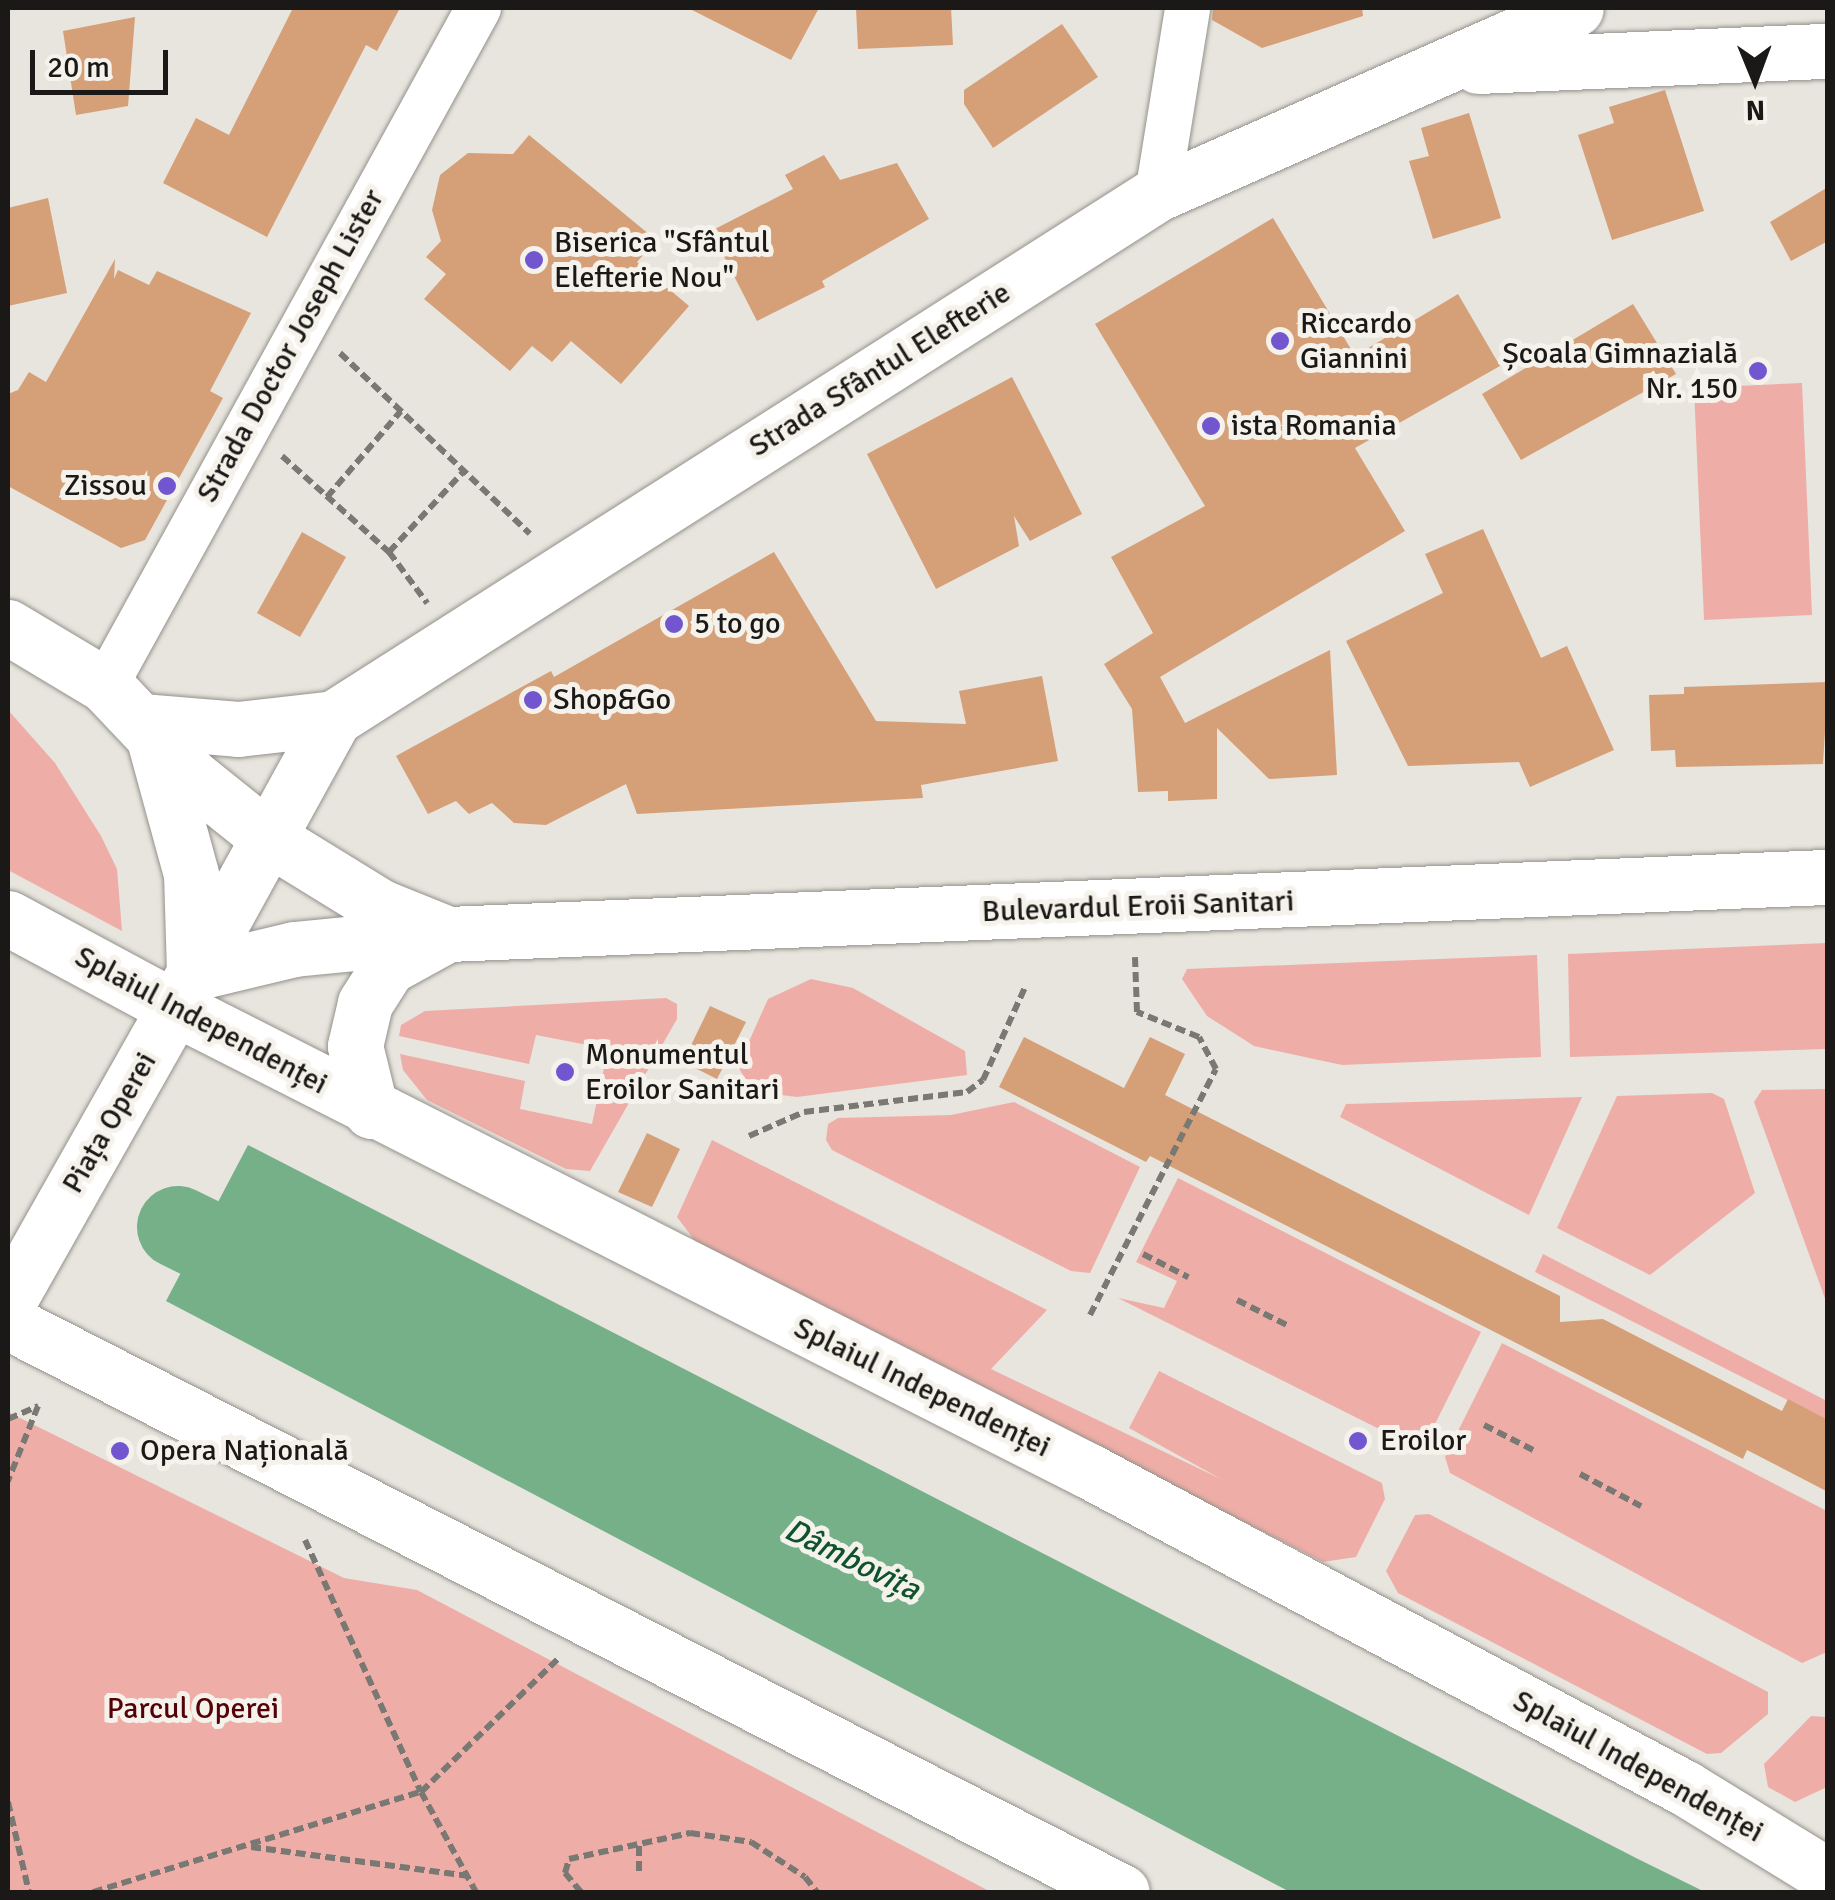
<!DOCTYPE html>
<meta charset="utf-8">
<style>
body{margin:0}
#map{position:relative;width:1835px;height:1900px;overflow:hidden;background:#e7e5de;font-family:Signika,sans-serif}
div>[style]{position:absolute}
.green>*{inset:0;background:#eeaea7}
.water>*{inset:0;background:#76b089}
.river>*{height:82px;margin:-41px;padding:0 41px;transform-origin:41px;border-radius:41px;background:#76b089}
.building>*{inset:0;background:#d59f78}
.path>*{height:6px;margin-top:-3px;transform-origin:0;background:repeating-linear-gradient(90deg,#797873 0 10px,transparent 0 15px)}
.roads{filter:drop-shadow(0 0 2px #94918b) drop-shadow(0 0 2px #94918b)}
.minor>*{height:45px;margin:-22.5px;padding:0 22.5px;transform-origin:22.5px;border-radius:22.5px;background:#fff}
.tertiary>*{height:55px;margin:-27.5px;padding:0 27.5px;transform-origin:27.5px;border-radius:27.5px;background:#fff}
.secondary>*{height:55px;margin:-27.5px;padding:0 27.5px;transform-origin:27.5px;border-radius:27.5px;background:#fff}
.primary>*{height:55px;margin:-27.5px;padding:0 27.5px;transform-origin:27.5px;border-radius:27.5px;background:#fff}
.dots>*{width:28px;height:28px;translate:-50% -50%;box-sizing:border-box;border:5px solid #f5f2eb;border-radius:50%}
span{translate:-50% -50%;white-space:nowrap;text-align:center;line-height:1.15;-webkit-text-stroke:10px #f5f2eb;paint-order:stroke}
.poi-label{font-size:30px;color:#1a1917}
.left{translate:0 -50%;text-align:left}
.right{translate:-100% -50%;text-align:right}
.street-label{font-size:30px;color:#1a1917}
.park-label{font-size:30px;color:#540107}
.water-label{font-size:32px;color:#0f532e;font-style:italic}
.frame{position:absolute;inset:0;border:10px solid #1a1917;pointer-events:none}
.north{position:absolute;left:1705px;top:30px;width:100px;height:100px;-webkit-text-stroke:8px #f5f2eb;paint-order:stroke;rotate:179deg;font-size:28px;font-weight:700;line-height:40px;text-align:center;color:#1a1917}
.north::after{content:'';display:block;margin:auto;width:35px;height:45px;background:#1a1917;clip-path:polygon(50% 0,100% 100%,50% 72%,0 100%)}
.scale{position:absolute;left:30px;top:50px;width:138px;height:45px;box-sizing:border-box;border:5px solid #1a1917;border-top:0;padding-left:12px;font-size:30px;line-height:35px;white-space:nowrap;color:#1a1917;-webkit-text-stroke:8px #f5f2eb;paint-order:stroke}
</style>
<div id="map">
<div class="green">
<i style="clip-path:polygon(1802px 383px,1812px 615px,1704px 620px,1694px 388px)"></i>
<i style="clip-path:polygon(8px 710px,55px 763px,101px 836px,117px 869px,122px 931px,8px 870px)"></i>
<i style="clip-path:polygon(1827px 943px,1827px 1049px,1570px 1057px,1568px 954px)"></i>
<i style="clip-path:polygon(1537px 955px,1541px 1057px,1342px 1065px,1254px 1046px,1207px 1016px,1182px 979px,1187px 969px)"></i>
<i style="clip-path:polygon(811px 979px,853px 988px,965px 1051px,967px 1075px,797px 1097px,751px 1091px,738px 1066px,768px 999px)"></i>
<i style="clip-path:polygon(666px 998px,677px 1004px,677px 1019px,590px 1171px,566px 1169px,427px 1100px,403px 1070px,400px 1054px,525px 1081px,520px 1109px,592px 1124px,608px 1049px,536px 1035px,529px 1064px,399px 1036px,401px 1025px,425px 1011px)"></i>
<i style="clip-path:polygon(1827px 1089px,1828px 1089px,1827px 1304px,1754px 1102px,1762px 1090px)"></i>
<i style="clip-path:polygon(1712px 1093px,1724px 1099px,1755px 1193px,1650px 1275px,1557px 1228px,1617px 1096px)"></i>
<i style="clip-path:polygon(1582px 1097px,1529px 1215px,1340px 1117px,1346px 1104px)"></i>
<i style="clip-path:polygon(1014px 1102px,1140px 1167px,1090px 1273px,1071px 1271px,832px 1150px,826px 1140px,828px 1124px,838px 1118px,951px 1115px)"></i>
<i style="clip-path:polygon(712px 1140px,1047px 1310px,991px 1369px,1221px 1479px,1129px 1428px,1159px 1371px,1382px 1483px,1385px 1499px,1356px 1557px,1323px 1562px,698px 1245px,677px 1217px)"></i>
<i style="clip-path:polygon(1178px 1178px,1481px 1332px,1426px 1442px,1403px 1441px,1118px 1298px,1164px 1308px,1177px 1281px,1136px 1262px)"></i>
<i style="clip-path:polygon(1543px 1254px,1827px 1401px,1827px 1420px,1535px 1272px)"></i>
<i style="clip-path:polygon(1502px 1343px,1825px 1510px,1827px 1506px,1827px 1652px,1802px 1663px,1450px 1473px,1445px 1457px)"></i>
<i style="clip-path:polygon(8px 1412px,344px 1578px,417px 1590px,991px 1892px,8px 1892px)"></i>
<i style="clip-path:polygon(1429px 1514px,1768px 1692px,1768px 1714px,1721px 1753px,1707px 1754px,1398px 1593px,1386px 1571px,1415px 1515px)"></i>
<i style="clip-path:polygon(1811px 1716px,1827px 1717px,1827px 1787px,1795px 1802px,1768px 1787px,1764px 1764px)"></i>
</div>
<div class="water">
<i style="clip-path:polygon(248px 1145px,1638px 1859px,1705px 1892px,1290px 1892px,166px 1301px)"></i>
</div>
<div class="river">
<i style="left:178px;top:1227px;width:139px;rotate:26deg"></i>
</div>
<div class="building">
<i style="clip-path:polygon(400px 8px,377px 51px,366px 45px,267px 237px,163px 183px,196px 118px,229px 135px,293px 8px)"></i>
<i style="clip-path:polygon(688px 8px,819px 8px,791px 60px)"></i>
<i style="clip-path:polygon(856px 8px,951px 8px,953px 45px,858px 49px)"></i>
<i style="clip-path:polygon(1213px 8px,1362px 8px,1363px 16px,1262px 48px,1212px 20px)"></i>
<i style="clip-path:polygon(135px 17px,128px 106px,76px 115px,63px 31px)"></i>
<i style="clip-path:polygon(1062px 24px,1098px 77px,993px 148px,964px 104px,964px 90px)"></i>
<i style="clip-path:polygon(1665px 90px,1704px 211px,1612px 240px,1578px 135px,1614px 123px,1609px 107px)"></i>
<i style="clip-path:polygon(1469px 113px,1501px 218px,1433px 239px,1409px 161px,1429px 156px,1421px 128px)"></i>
<i style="clip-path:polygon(529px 135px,656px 240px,637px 262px,689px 306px,621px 384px,571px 341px,552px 362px,532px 346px,510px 371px,424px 299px,446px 274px,426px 257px,441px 241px,432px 210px,440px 175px,468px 153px,513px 154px)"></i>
<i style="clip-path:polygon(824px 155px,840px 180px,897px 163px,929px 219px,822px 281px,825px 287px,757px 321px,711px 231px,793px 189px,785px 175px)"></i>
<i style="clip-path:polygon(1828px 187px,1828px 241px,1791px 261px,1770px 222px)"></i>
<i style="clip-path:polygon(48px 198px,67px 293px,8px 306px,8px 208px)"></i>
<i style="clip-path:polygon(1273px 218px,1355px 356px,1458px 294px,1500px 366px,1355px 448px,1405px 531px,1160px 677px,1185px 723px,1330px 650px,1337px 775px,1269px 779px,1217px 728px,1217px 799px,1168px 801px,1168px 791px,1138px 792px,1132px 709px,1104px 664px,1153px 633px,1111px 557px,1205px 506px,1095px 324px)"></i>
<i style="clip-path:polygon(115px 259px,114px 279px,118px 270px,149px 285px,157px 271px,251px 313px,210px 391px,223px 398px,145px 540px,121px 548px,8px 486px,8px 394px,18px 390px,29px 372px,46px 382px)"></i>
<i style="clip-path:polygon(1633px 304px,1676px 374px,1521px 460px,1482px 394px)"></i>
<i style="clip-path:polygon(1012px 377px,1082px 514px,1030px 541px,1014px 516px,1019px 546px,936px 589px,867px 454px)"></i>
<i style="clip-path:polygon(1483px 529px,1541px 658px,1567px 646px,1614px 750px,1530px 787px,1519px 762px,1408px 766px,1346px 641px,1443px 593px,1425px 554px)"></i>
<i style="clip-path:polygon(302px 532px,346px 557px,300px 637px,257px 613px)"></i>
<i style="clip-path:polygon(774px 552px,876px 721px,966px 724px,959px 691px,1042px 676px,1058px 761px,921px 785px,923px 798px,637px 814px,626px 784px,546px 825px,514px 823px,492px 803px,469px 814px,456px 801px,428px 814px,396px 756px,551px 671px,554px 677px)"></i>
<i style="clip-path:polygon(1828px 682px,1823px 764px,1676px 767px,1675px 750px,1651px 751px,1649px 695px,1684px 694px,1684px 687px)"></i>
<i style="clip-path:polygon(710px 1006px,746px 1022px,717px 1079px,683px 1062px)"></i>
<i style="clip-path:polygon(1024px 1037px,1124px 1088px,1150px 1037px,1185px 1054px,1165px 1095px,1560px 1296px,1560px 1322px,1603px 1319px,1782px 1411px,1788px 1399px,1828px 1420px,1828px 1492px,1747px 1450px,1743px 1459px,1150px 1156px,1146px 1162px,999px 1087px)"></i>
<i style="clip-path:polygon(647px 1133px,680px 1149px,652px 1207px,618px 1192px)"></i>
</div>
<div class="path">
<i style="left:340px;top:353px;width:262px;rotate:43.6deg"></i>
<i style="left:282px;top:456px;width:144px;rotate:41.9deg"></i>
<i style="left:389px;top:552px;width:64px;rotate:53.3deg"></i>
<i style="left:327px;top:497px;width:113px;rotate:-49.3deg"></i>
<i style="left:389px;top:552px;width:110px;rotate:-47.2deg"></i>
<i style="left:749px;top:1136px;width:60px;rotate:-23.6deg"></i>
<i style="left:804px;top:1112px;width:164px;rotate:-7deg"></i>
<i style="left:967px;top:1092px;width:20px;rotate:-37deg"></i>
<i style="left:983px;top:1080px;width:104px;rotate:-65.6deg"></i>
<i style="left:1143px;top:1254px;width:51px;rotate:27.1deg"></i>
<i style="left:1237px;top:1300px;width:56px;rotate:26.6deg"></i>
<i style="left:1090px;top:1315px;width:276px;rotate:-62.9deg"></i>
<i style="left:1216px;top:1069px;width:36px;rotate:-118deg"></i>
<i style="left:1199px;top:1037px;width:67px;rotate:-158deg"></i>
<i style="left:1137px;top:1012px;width:55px;rotate:-92.1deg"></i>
<i style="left:8px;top:1419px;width:33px;rotate:-23deg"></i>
<i style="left:38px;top:1406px;width:81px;rotate:111.8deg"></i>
<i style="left:1484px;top:1425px;width:59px;rotate:27deg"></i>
<i style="left:1580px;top:1474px;width:69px;rotate:27.7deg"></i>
<i style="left:305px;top:1540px;width:277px;rotate:65.3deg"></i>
<i style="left:421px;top:1792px;width:114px;rotate:61.2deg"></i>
<i style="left:8px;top:1802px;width:92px;rotate:76.9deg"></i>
<i style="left:639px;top:1846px;width:25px;rotate:90deg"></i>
<i style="left:251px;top:1847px;width:218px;rotate:7.6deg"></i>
<i style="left:93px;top:1892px;width:343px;rotate:-17deg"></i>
<i style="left:421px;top:1792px;width:191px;rotate:-44.2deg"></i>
<i style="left:581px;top:1892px;width:25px;rotate:-130deg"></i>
<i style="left:565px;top:1873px;width:15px;rotate:-74deg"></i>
<i style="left:569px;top:1859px;width:124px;rotate:-12.1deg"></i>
<i style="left:690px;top:1833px;width:62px;rotate:8.4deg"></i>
<i style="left:751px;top:1842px;width:64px;rotate:32.9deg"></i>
<i style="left:805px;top:1877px;width:19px;rotate:51deg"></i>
</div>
<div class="roads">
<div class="minor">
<i style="left:1157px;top:194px;width:188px;rotate:-80.8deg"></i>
<i style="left:105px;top:685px;width:773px;rotate:-61.15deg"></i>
</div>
<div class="tertiary">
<i style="left:1478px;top:66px;width:350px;rotate:-2.5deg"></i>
<i style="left:141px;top:721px;width:97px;rotate:4.7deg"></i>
<i style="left:238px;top:729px;width:97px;rotate:-6.5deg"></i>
<i style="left:334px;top:718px;width:976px;rotate:-32.48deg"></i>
<i style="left:1157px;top:194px;width:458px;rotate:-23.9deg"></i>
<i style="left:194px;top:973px;width:291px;rotate:-61.2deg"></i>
</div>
<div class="secondary">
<i style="left:175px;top:1008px;width:1025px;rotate:26.87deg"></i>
<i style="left:1089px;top:1471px;width:675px;rotate:28.01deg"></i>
<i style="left:1685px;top:1788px;width:168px;rotate:31.6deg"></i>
<i style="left:371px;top:1111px;width:67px;rotate:-103.8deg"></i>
<i style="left:355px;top:1046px;width:44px;rotate:-76.9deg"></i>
<i style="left:365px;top:1003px;width:43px;rotate:-57.4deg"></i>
<i style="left:388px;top:967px;width:68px;rotate:-28.8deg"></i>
<i style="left:8px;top:1322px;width:1251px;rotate:27.1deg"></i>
</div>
<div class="primary">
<i style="left:8px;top:627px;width:113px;rotate:30.9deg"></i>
<i style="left:105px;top:685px;width:125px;rotate:46.6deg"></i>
<i style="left:191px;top:776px;width:97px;rotate:38.8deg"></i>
<i style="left:267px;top:837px;width:134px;rotate:31.6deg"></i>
<i style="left:381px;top:907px;width:67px;rotate:22deg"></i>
<i style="left:8px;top:918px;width:190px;rotate:28.3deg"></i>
<i style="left:194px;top:973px;width:103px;rotate:-13.5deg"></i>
<i style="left:294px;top:949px;width:155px;rotate:-5.6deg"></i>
<i style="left:448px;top:934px;width:1381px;rotate:-2.37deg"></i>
<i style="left:8px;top:1302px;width:378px;rotate:-60.5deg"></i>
<i style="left:194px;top:973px;width:99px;rotate:-91.7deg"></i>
<i style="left:191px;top:874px;width:140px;rotate:-105.3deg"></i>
</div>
</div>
<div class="dots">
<i style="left:534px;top:260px;background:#7156d0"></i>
<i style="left:1280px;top:341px;background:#7156d0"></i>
<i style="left:1758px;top:371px;background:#7156d0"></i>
<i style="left:1211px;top:426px;background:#7156d0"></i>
<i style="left:167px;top:486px;background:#7156d0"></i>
<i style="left:674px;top:624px;background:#7156d0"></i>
<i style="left:533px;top:700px;background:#7156d0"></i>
<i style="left:565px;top:1072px;background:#7156d0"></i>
<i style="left:1358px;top:1441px;background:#7156d0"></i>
<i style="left:120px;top:1451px;background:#7156d0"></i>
</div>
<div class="poi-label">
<span class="left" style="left:554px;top:260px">Biserica "Sfântul<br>Elefterie Nou"</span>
<span class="left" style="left:1300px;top:341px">Riccardo<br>Giannini</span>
<span class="right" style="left:1738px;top:371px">Școala Gimnazială<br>Nr. 150</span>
<span class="left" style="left:1231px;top:426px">ista Romania</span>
<span class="right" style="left:147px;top:486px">Zissou</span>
<span class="left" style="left:694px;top:624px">5 to go</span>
<span class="left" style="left:553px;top:700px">Shop&amp;Go</span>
<span class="left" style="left:585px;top:1072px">Monumentul<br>Eroilor Sanitari</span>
<span class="left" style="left:1380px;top:1441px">Eroilor</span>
<span class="left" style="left:140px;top:1451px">Opera Națională</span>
</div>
<div class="street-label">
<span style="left:291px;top:346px;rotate:-61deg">Strada Doctor Joseph Lister</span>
<span style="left:880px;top:370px;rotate:-32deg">Strada Sfântul Elefterie</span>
<span style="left:1138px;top:907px;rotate:-2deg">Bulevardul Eroii Sanitari</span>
<span style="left:201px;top:1021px;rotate:28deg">Splaiul Independenței</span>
<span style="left:110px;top:1123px;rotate:-60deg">Piața Operei</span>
<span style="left:922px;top:1388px;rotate:26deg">Splaiul Independenței</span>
<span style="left:1638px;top:1767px;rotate:29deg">Splaiul Independenței</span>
</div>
<div class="park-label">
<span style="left:193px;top:1709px">Parcul Operei</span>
</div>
<div class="water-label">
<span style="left:852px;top:1560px;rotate:26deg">Dâmbovița</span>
</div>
<div class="frame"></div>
<div class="north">N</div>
<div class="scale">20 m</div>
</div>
